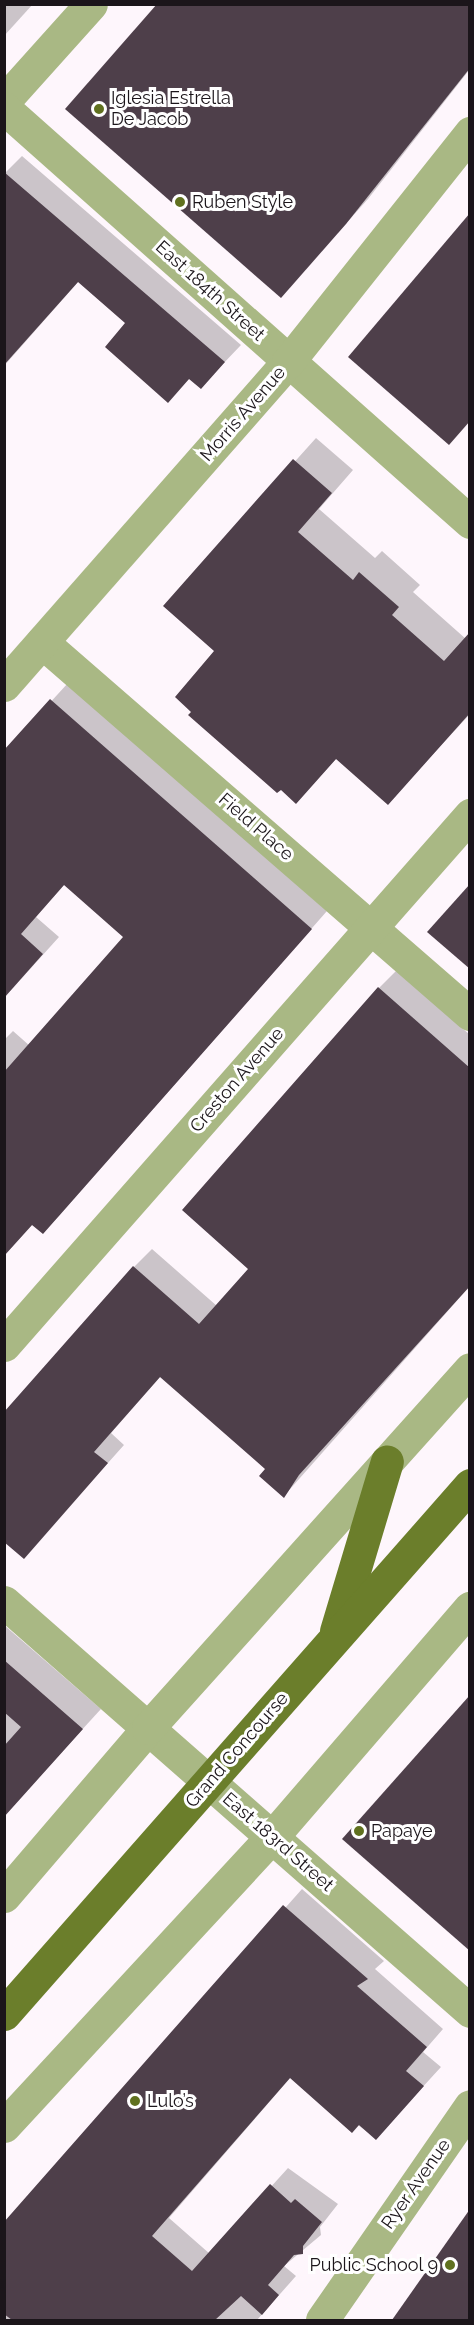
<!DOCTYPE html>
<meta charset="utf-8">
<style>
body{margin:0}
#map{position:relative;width:474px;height:2325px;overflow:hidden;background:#fef6fc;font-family:Raleway,sans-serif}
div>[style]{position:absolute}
.shadow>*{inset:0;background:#0003}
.building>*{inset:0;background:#4e3f4a}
.minor>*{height:33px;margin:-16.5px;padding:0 16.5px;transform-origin:16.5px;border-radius:16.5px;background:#a9b884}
.major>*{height:33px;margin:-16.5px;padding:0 16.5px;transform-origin:16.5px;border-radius:16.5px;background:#6b7e2b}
.dots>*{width:16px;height:16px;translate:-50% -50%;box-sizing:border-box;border:3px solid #fff;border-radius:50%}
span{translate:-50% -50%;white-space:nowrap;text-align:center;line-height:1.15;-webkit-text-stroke:6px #fff;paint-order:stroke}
.poi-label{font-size:18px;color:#1b151a}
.left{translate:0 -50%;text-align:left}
.right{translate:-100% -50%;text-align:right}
.street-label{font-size:18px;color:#1b151a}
.frame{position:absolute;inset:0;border:6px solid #1b151a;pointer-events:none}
</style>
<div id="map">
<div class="shadow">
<i style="clip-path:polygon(4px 4px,33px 4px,4px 36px)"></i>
<i style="clip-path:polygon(470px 4px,470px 69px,368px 199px,281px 296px)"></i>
<i style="clip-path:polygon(22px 156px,241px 345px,201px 387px,190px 378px,168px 401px,128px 323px,79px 281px,4px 366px,4px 174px)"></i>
<i style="clip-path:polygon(316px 438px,353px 470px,319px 509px,375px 558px,382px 551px,420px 585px,413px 592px,466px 639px,470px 635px,470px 714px,388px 803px,337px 758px,296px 802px,216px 651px,165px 606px)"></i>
<i style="clip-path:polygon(68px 683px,327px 911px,59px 1216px,43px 1232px,33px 1224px,4px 1256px,4px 1040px,13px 1031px,30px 1046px,126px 937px,65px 884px,36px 917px,59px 937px,4px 998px,4px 753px)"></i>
<i style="clip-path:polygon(397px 970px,470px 1035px,470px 1286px,284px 1496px,267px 1469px,161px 1376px,111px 1433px,124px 1445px,24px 1557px,134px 1267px,152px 1249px,217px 1306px,250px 1269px,379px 988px)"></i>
<i style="clip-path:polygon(4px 1625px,101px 1709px,4px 1815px)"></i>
<i style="clip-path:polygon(302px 1889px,384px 1961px,375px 1969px,443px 2029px,423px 2052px,441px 2067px,376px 2138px,291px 2077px,169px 2218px,210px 2254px,288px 2168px,338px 2204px,320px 2227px,321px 2235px,284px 2266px,296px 2276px,257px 2320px,4px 2320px,4px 2225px)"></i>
<i style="clip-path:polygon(470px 2212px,470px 2320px,394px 2320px)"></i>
</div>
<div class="building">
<i style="clip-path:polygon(157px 4px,470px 4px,470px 68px,346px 224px,281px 298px,65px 109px)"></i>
<i style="clip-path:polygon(4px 172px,225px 362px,201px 389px,189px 379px,168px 403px,105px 347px,125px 323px,78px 282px,4px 365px)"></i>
<i style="clip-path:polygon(470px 213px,470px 421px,449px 445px,348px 357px)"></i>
<i style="clip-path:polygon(293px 459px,332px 493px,298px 532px,353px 580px,359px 572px,399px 607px,392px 615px,444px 661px,470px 632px,470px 713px,388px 805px,336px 759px,296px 804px,281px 790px,277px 793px,188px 715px,191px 712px,175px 697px,214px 651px,163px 606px)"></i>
<i style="clip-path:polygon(50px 699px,312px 929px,43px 1234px,32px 1225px,4px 1256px,4px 1072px,123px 937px,64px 885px,21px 934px,43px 954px,4px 998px,4px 750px)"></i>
<i style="clip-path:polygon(470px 884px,470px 969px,427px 932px)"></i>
<i style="clip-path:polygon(378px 987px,470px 1068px,470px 1286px,299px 1475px,284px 1498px,259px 1476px,265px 1469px,160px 1377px,94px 1452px,108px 1463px,24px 1559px,4px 1542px,4px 1412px,133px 1266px,199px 1324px,248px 1269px,182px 1210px)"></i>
<i style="clip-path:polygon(4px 1660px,83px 1729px,4px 1817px,4px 1746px,21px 1727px,4px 1712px)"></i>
<i style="clip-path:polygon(470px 1695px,470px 1951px,342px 1839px)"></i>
<i style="clip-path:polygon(283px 1905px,368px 1979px,357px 1986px,427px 2047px,406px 2071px,424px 2086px,376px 2140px,359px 2125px,352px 2133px,290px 2078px,152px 2236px,192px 2271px,270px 2184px,291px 2203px,295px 2199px,322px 2222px,303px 2246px,303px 2254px,294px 2255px,268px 2285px,279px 2295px,262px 2315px,241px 2296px,215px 2320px,12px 2320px,4px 2314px,4px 2222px)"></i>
<i style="clip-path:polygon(470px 2209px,470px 2320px,392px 2320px)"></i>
</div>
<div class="minor">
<i style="left:4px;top:101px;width:130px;rotate:-48.1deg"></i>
<i style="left:4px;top:108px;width:623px;rotate:41.62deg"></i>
<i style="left:42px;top:642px;width:567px;rotate:41deg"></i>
<i style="left:4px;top:685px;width:430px;rotate:-48.7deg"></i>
<i style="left:288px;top:362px;width:293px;rotate:-51.5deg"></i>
<i style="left:4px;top:1345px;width:706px;rotate:-48.68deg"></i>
<i style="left:4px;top:1602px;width:620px;rotate:41.27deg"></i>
<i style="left:4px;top:1896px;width:221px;rotate:-49.4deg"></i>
<i style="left:148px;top:1728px;width:482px;rotate:-48.1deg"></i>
<i style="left:4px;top:2126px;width:394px;rotate:-47.2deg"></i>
<i style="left:272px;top:1837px;width:303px;rotate:-49.2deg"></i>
<i style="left:322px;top:2320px;width:260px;rotate:-55.3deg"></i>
</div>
<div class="major">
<i style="left:336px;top:1631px;width:177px;rotate:-73.3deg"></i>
<i style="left:4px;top:2014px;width:705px;rotate:-48.62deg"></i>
</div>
<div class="dots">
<i style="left:99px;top:109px;background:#60711f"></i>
<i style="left:180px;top:202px;background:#60711f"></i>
<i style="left:359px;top:1831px;background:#60711f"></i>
<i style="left:135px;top:2101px;background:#60711f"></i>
<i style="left:450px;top:2265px;background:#60711f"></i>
</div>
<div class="poi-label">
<span class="left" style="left:111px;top:109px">Iglesia Estrella<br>De Jacob</span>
<span class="left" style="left:192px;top:202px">Ruben Style</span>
<span class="left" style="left:371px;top:1831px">Papaye</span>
<span class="left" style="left:147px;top:2101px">Lulo’s</span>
<span class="right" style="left:438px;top:2265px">Public School 9</span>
</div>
<div class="street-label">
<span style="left:210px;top:291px;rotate:42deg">East 184th Street</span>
<span style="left:243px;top:414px;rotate:-49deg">Morris Avenue</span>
<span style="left:256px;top:827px;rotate:41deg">Field Place</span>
<span style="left:237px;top:1080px;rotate:-49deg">Creston Avenue</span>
<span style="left:237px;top:1750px;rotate:-49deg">Grand Concourse</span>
<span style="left:278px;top:1842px;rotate:41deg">East 183rd Street</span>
<span style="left:416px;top:2184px;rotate:-55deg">Ryer Avenue</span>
</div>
<div class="frame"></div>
</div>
